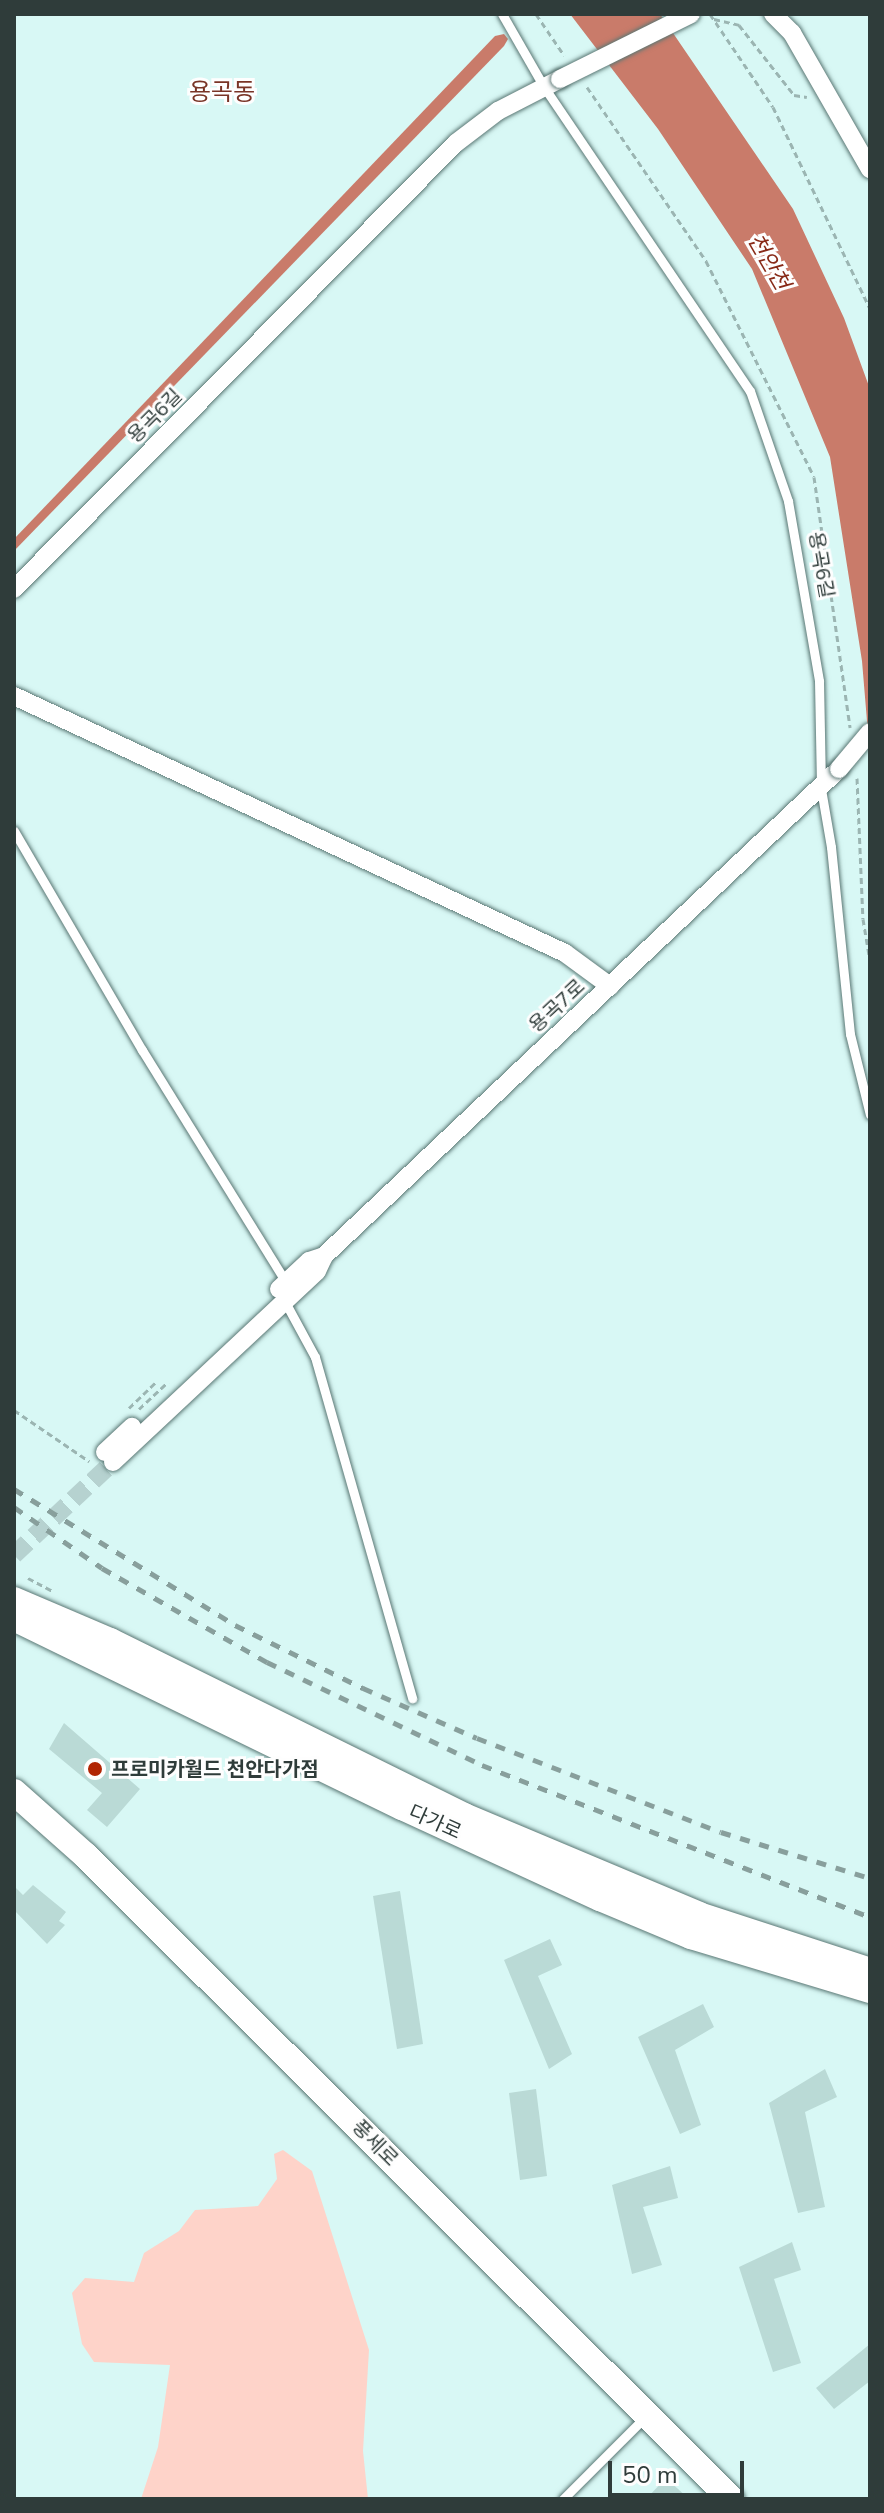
<!DOCTYPE html>
<meta charset="utf-8">
<style>
body{margin:0}
#map{position:relative;width:884px;height:2513px;overflow:hidden;background:#d8f8f5;font-family:"Nunito Sans","Noto Sans KR",sans-serif}
div>[style]{position:absolute}
.green>*{inset:0;background:#fed3c9}
.water>*{inset:0;background:#c97b6a}
.building>*{inset:0;background:#badad6}
.street-tunnel>*{height:18px;margin-top:-9px;transform-origin:0;background:repeating-linear-gradient(90deg,#b6d2d0 0 18px,transparent 0 27px)}
.path>*{height:3px;margin-top:-1.5px;transform-origin:0;background:repeating-linear-gradient(90deg,#9bb5b2 0 6px,transparent 0 10px)}
.roads{filter:drop-shadow(0 0 2px #5a7774) drop-shadow(0 0 2px #5a7774)}
.lane>*{height:9px;margin:-4.5px;padding:0 4.5px;transform-origin:4.5px;border-radius:4.5px;background:#fff}
.street>*{height:18px;margin:-9px;padding:0 9px;transform-origin:9px;border-radius:9px;background:#fff}
.secondary>*{height:26px;margin:-13px;padding:0 13px;transform-origin:13px;border-radius:13px;background:#fff}
.rail>*{height:5px;margin-top:-2.5px;transform-origin:0;background:repeating-linear-gradient(90deg,#889f9c 0 10px,transparent 0 20px)}
.bridges{filter:drop-shadow(0 0 2px #5a7774) drop-shadow(0 0 2px #5a7774)}
.street-bridge>*{height:18px;margin:-9px;padding:0 9px;transform-origin:9px;border-radius:9px;background:#fff}
.dots>*{width:22px;height:22px;translate:-50% -50%;box-sizing:border-box;border:4px solid #fefefe;border-radius:50%}
span{translate:-50% -50%;white-space:nowrap;text-align:center;line-height:1.15;-webkit-text-stroke:6px #fefefe;paint-order:stroke}
.street-label{font-size:20px;color:#2f3c3a}
.poi-label{font-size:20px;color:#2f3c3a;font-weight:700}
.left{translate:0 -50%;text-align:left}
.water-label{font-size:22px;color:#882a18;font-style:italic}
.quarter-label{font-size:24px;color:#793426}
.frame{position:absolute;inset:0;border:16px solid #2f3c3a;pointer-events:none}
.scale{position:absolute;left:608px;top:2461px;width:136px;height:36px;box-sizing:border-box;border:4px solid #2f3c3a;border-top:0;padding-left:10px;font-size:24px;line-height:28px;white-space:nowrap;color:#2f3c3a;-webkit-text-stroke:6px #fefefe;paint-order:stroke}
</style>
<div id="map">
<div class="green">
<i style="clip-path:polygon(283px 2150px,312px 2171px,369px 2350px,363px 2451px,368px 2499px,141px 2499px,158px 2447px,170px 2365px,94px 2362px,82px 2344px,72px 2293px,85px 2278px,134px 2282px,144px 2253px,179px 2231px,195px 2210px,258px 2206px,277px 2179px,274px 2154px)"></i>
</div>
<div class="water">
<i style="clip-path:polygon(570px 14px,660px 14px,793px 209px,844px 318px,870px 389px,870px 757px,862px 661px,830px 457px,752px 269px,658px 129px)"></i>
<i style="clip-path:polygon(504px 34px,508px 39px,504px 46px,14px 551px,14px 539px,495px 36px)"></i>
</div>
<div class="building">
<i style="clip-path:polygon(64px 1723px,140px 1789px,107px 1827px,87px 1810px,102px 1793px,49px 1749px)"></i>
<i style="clip-path:polygon(33px 1885px,66px 1912px,59px 1921px,65px 1925px,47px 1944px,14px 1910px,14px 1886px,23px 1895px)"></i>
<i style="clip-path:polygon(400px 1891px,423px 2044px,397px 2049px,373px 1896px)"></i>
<i style="clip-path:polygon(550px 1939px,562px 1965px,538px 1976px,572px 2054px,549px 2069px,504px 1960px)"></i>
<i style="clip-path:polygon(703px 2004px,714px 2027px,675px 2050px,701px 2125px,680px 2134px,638px 2037px)"></i>
<i style="clip-path:polygon(825px 2069px,837px 2097px,805px 2112px,825px 2207px,798px 2213px,769px 2103px)"></i>
<i style="clip-path:polygon(536px 2089px,547px 2176px,520px 2180px,509px 2093px)"></i>
<i style="clip-path:polygon(670px 2166px,678px 2198px,643px 2207px,662px 2265px,632px 2274px,612px 2185px)"></i>
<i style="clip-path:polygon(792px 2242px,801px 2270px,774px 2279px,801px 2363px,773px 2372px,739px 2267px)"></i>
<i style="clip-path:polygon(870px 2344px,870px 2381px,834px 2409px,816px 2388px)"></i>
<i style="clip-path:polygon(666px 2478px,689px 2499px,646px 2499px)"></i>
</div>
<div class="street-tunnel">
<i style="left:14px;top:1555px;width:136px;rotate:-43.2deg"></i>
</div>
<div class="path">
<i style="left:536px;top:14px;width:50px;rotate:55.7deg"></i>
<i style="left:710px;top:14px;width:112px;rotate:55.9deg"></i>
<i style="left:773px;top:107px;width:224px;rotate:64.3deg"></i>
<i style="left:714px;top:19px;width:26px;rotate:13deg"></i>
<i style="left:739px;top:25px;width:89px;rotate:51.8deg"></i>
<i style="left:794px;top:95px;width:13px;rotate:9deg"></i>
<i style="left:587px;top:87px;width:211px;rotate:55.6deg"></i>
<i style="left:706px;top:261px;width:241px;rotate:63.4deg"></i>
<i style="left:814px;top:477px;width:253px;rotate:81.8deg"></i>
<i style="left:857px;top:778px;width:141px;rotate:87.6deg"></i>
<i style="left:863px;top:919px;width:43px;rotate:80.5deg"></i>
<i style="left:129px;top:1408px;width:40px;rotate:-44deg"></i>
<i style="left:139px;top:1409px;width:40px;rotate:-43deg"></i>
<i style="left:14px;top:1410px;width:91px;rotate:34.2deg"></i>
<i style="left:28px;top:1578px;width:27px;rotate:28deg"></i>
</div>
<div class="roads">
<div class="lane">
<i style="left:502px;top:14px;width:84px;rotate:60.1deg"></i>
<i style="left:544px;top:87px;width:367px;rotate:55.9deg"></i>
<i style="left:750px;top:391px;width:116px;rotate:70.9deg"></i>
<i style="left:788px;top:501px;width:183px;rotate:80.2deg"></i>
<i style="left:819px;top:681px;width:108px;rotate:88.9deg"></i>
<i style="left:821px;top:789px;width:59px;rotate:80.2deg"></i>
<i style="left:831px;top:847px;width:188px;rotate:84.2deg"></i>
<i style="left:850px;top:1034px;width:83px;rotate:76.1deg"></i>
<i style="left:14px;top:831px;width:254px;rotate:59.7deg"></i>
<i style="left:142px;top:1050px;width:273px;rotate:58.2deg"></i>
<i style="left:284px;top:1300px;width:65px;rotate:61.5deg"></i>
<i style="left:315px;top:1357px;width:355px;rotate:74.1deg"></i>
<i style="left:563px;top:2499px;width:116px;rotate:-45deg"></i>
</div>
<div class="street">
<i style="left:773px;top:14px;width:27px;rotate:45deg"></i>
<i style="left:792px;top:33px;width:157px;rotate:60.2deg"></i>
<i style="left:14px;top:589px;width:628px;rotate:-45.26deg"></i>
<i style="left:456px;top:143px;width:53px;rotate:-37.3deg"></i>
<i style="left:498px;top:111px;width:70px;rotate:-27.3deg"></i>
<i style="left:14px;top:696px;width:608px;rotate:25.01deg"></i>
<i style="left:565px;top:953px;width:56px;rotate:36.3deg"></i>
<i style="left:279px;top:1289px;width:41px;rotate:-43deg"></i>
<i style="left:309px;top:1261px;width:16px;rotate:-18deg"></i>
<i style="left:105px;top:1452px;width:37px;rotate:-43deg"></i>
<i style="left:113px;top:1462px;width:279px;rotate:-43.1deg"></i>
<i style="left:317px;top:1271px;width:17px;rotate:-65deg"></i>
<i style="left:324px;top:1256px;width:709px;rotate:-43.4deg"></i>
</div>
<div class="secondary">
<i style="left:14px;top:1600px;width:104px;rotate:23.1deg"></i>
<i style="left:110px;top:1641px;width:395px;rotate:26.3deg"></i>
<i style="left:464px;top:1816px;width:255px;rotate:22.8deg"></i>
<i style="left:699px;top:1915px;width:180px;rotate:18.1deg"></i>
<i style="left:14px;top:1618px;width:432px;rotate:26deg"></i>
<i style="left:402px;top:1807px;width:218px;rotate:24.7deg"></i>
<i style="left:600px;top:1898px;width:99px;rotate:22.7deg"></i>
<i style="left:691px;top:1936px;width:187px;rotate:16.8deg"></i>
<i style="left:14px;top:1792px;width:96px;rotate:41.6deg"></i>
<i style="left:86px;top:1856px;width:911px;rotate:44.91deg"></i>
</div>
</div>
<div class="rail">
<i style="left:14px;top:1489px;width:259px;rotate:31.6deg"></i>
<i style="left:235px;top:1625px;width:143px;rotate:26.2deg"></i>
<i style="left:363px;top:1688px;width:124px;rotate:23.7deg"></i>
<i style="left:477px;top:1738px;width:261px;rotate:21.1deg"></i>
<i style="left:721px;top:1832px;width:156px;rotate:17.2deg"></i>
<i style="left:14px;top:1507px;width:107px;rotate:34.7deg"></i>
<i style="left:102px;top:1568px;width:190px;rotate:29.7deg"></i>
<i style="left:267px;top:1662px;width:238px;rotate:25.6deg"></i>
<i style="left:482px;top:1765px;width:417px;rotate:21.4deg"></i>
</div>
<div class="bridges">
<div class="street-bridge">
<i style="left:560px;top:79px;width:146px;rotate:-26.4deg"></i>
<i style="left:839px;top:769px;width:48px;rotate:-50deg"></i>
</div>
</div>
<div class="dots">
<i style="left:95px;top:1769px;background:#b12503"></i>
</div>
<div class="street-label">
<span style="left:155px;top:416px;rotate:-45deg">용곡6길</span>
<span style="left:821px;top:565px;rotate:80deg">용곡6길</span>
<span style="left:557px;top:1006px;rotate:-43deg">용곡7로</span>
<span style="left:435px;top:1822px;rotate:24deg">다가로</span>
<span style="left:375px;top:2143px;rotate:45deg">풍세로</span>
</div>
<div class="poi-label">
<span class="left" style="left:111px;top:1769px">프로미카월드 천안다가점</span>
</div>
<div class="water-label">
<span style="left:768px;top:262px;rotate:60deg">천안천</span>
</div>
<div class="quarter-label">
<span style="left:222px;top:93px">용곡동</span>
</div>
<div class="frame"></div>
<div class="scale">50 m</div>
</div>
